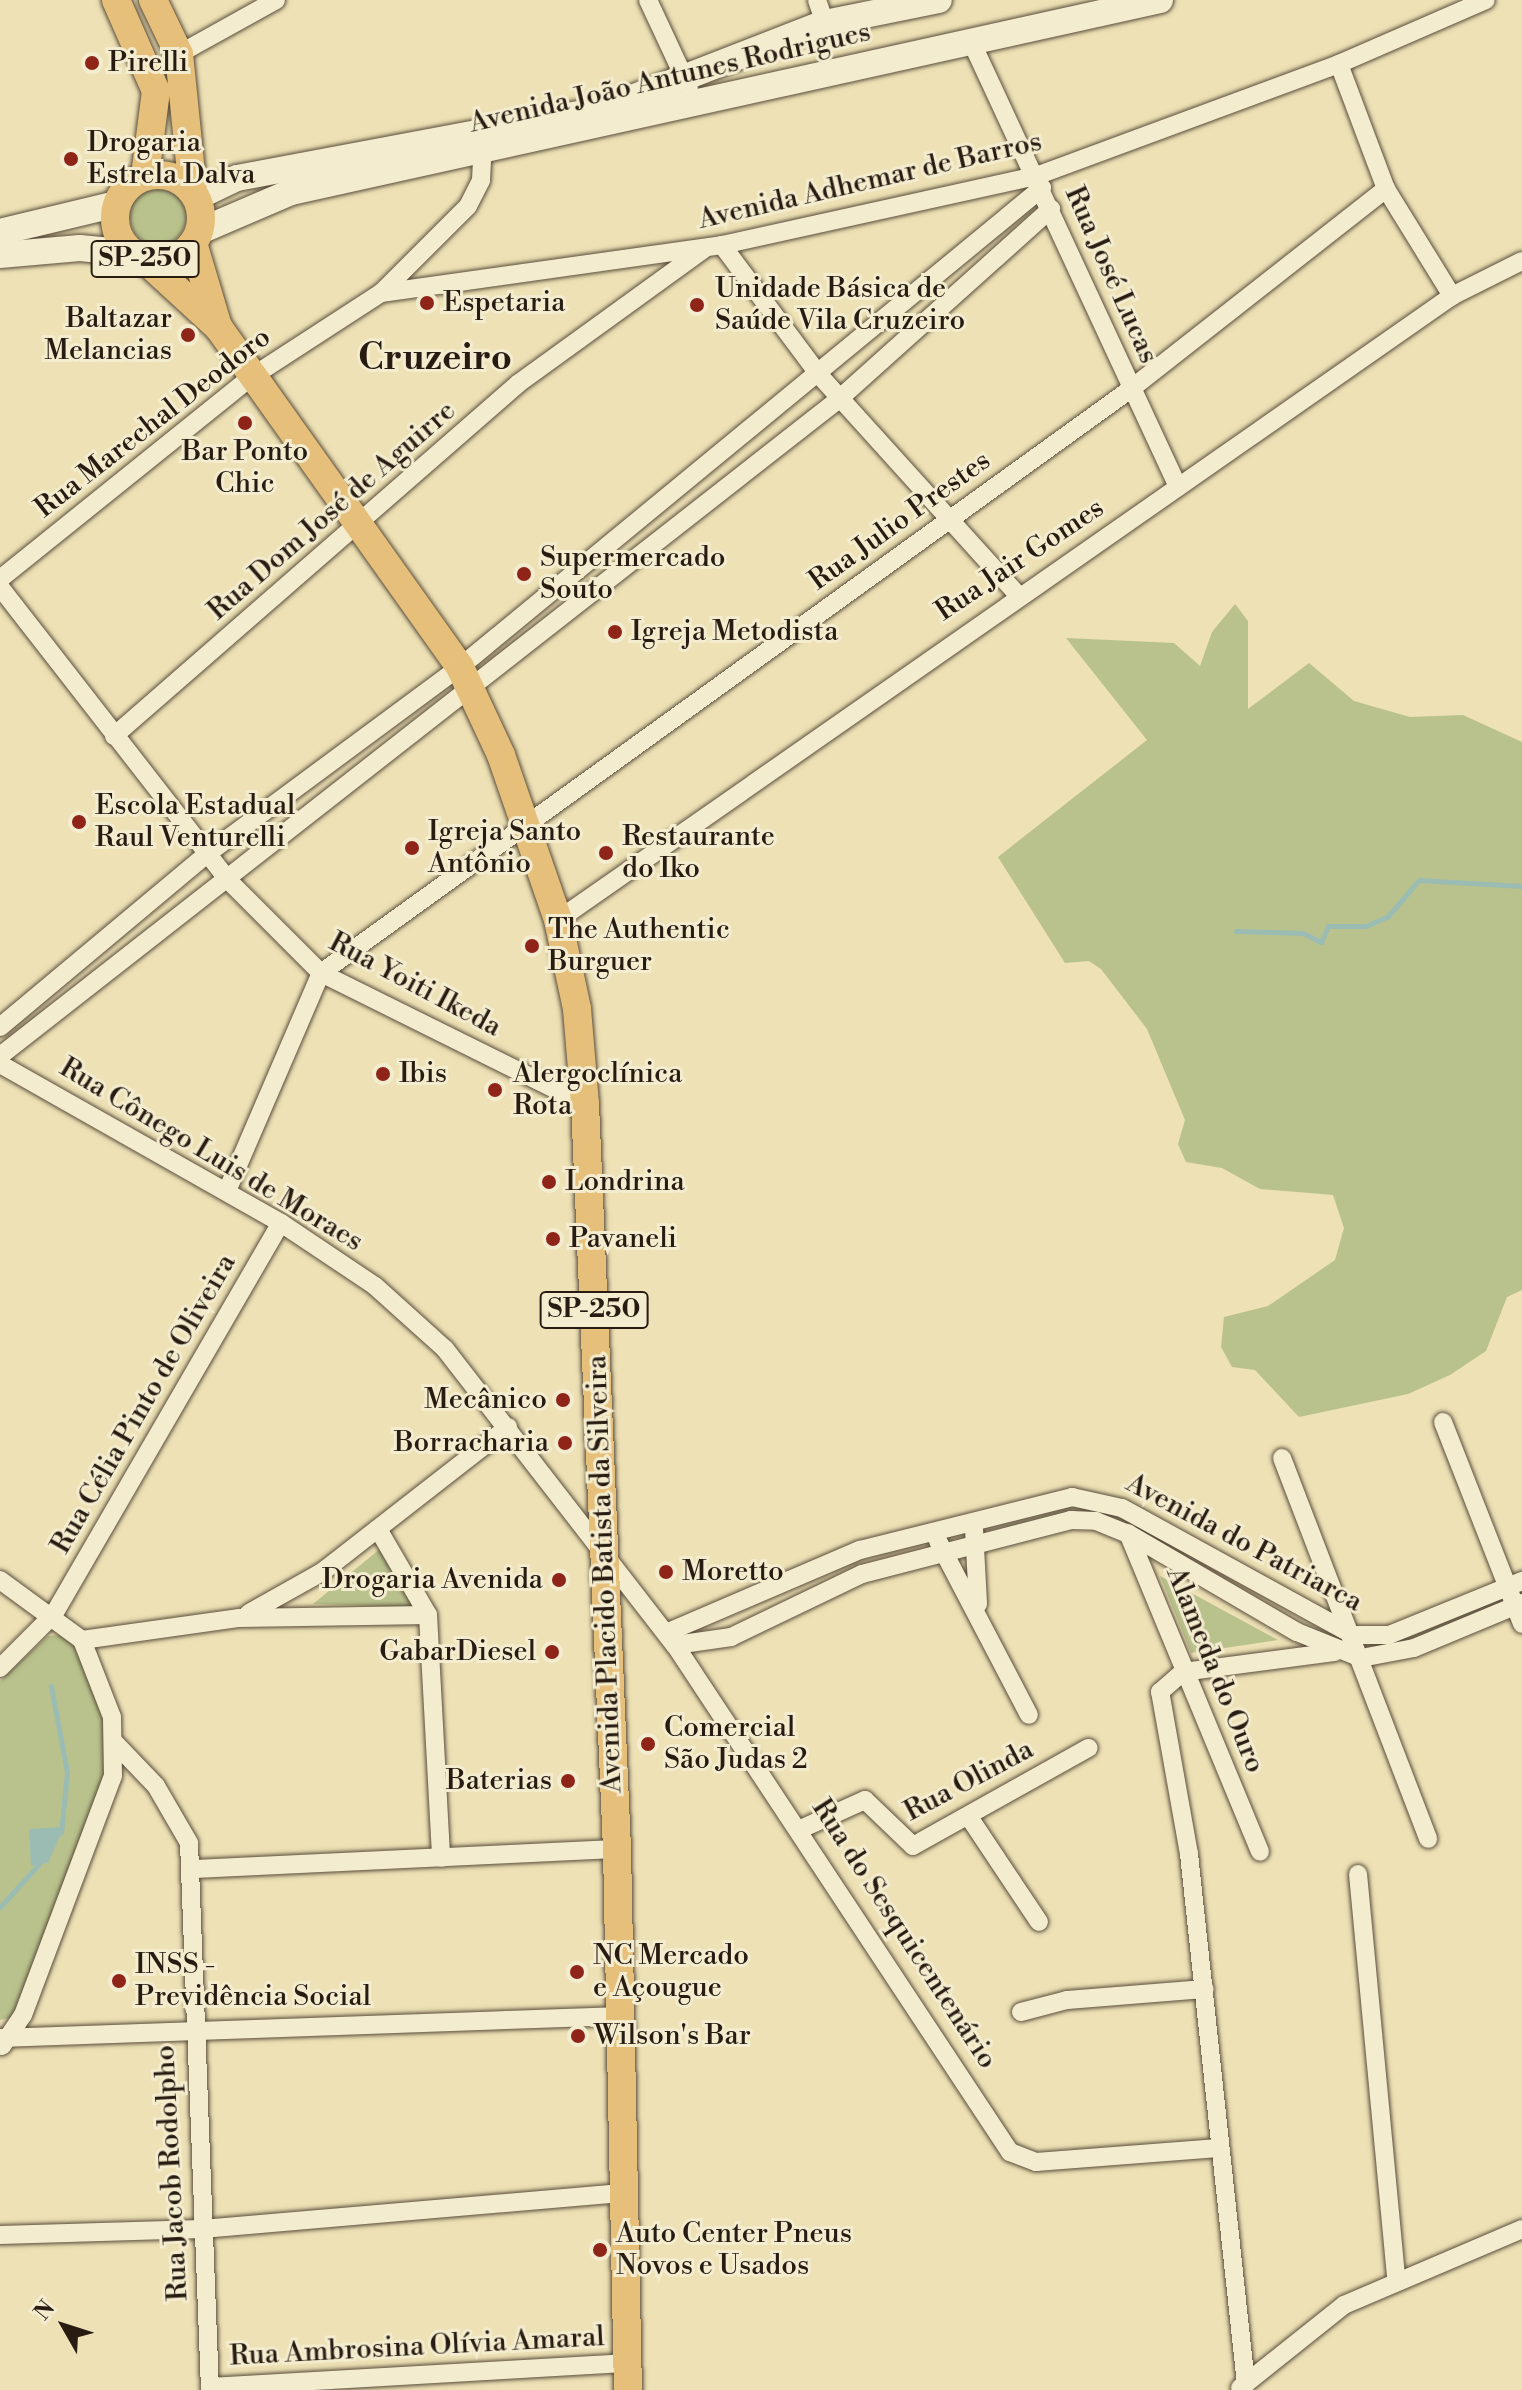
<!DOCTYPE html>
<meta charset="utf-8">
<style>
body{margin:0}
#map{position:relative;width:1522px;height:2390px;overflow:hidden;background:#ede1b5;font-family:"Libre Bodoni",serif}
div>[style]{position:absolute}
.green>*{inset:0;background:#b9c28c}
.round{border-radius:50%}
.water>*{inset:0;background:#9abcb2}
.stream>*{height:5px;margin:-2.5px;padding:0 2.5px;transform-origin:2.5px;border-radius:2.5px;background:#9abcb2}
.roads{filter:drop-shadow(0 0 2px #594c3b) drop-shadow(0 0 2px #594c3b)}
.street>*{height:18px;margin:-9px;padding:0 9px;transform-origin:9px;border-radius:9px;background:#f3eccf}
.secondary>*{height:26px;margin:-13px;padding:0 13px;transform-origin:13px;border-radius:13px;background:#f3eccf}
.primary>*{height:28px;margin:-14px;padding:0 14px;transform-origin:14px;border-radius:14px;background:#e6c07a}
.primary>.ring{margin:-14px;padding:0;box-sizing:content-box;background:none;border:28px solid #e6c07a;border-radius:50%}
.dots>*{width:22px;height:22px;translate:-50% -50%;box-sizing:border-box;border:4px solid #f3eccf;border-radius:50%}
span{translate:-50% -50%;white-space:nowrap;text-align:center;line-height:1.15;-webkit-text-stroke:6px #f3eccf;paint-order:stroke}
.shield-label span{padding:2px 6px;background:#f3eccf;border:2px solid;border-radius:6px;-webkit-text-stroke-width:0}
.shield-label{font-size:26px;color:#281b12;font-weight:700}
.poi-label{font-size:28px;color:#281b12}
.left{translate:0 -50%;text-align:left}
.right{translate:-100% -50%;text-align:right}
.street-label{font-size:28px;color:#281b12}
.district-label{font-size:36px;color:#281b12;font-weight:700}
.north{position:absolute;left:24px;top:2286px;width:80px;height:80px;-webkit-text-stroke:6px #f3eccf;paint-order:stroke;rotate:309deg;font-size:22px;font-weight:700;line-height:32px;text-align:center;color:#281b12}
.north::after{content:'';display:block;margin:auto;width:28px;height:36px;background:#281b12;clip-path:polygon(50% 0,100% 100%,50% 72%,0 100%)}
</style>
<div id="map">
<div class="green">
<i class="round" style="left:130px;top:189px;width:56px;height:56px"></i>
<i style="clip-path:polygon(1235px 604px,1248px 621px,1248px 709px,1309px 663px,1354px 701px,1410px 717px,1463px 715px,1522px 742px,1522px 1290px,1507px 1297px,1486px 1351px,1450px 1375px,1408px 1394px,1299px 1417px,1255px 1370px,1232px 1367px,1221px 1347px,1224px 1317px,1268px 1306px,1335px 1260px,1344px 1228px,1333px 1195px,1260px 1189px,1222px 1168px,1186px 1162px,1178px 1144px,1185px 1120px,1147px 1029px,1101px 969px,1089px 961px,1065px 963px,998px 857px,1147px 740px,1066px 638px,1174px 643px,1200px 666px,1212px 632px)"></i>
<i style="clip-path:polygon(381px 1548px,418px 1607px,313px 1604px)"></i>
<i style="clip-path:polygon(1160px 1576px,1278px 1640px,1191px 1653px)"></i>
<i style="clip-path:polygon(59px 1635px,80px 1650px,102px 1709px,113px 1776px,18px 2016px,0 2020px,0 1681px,48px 1636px)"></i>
</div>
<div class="water">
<i style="clip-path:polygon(64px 1827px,48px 1863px,31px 1866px,29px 1829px)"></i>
</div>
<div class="stream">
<i style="left:1236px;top:931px;width:67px;rotate:1.7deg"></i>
<i style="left:1303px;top:933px;width:20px;rotate:27deg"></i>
<i style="left:1321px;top:942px;width:17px;rotate:-66deg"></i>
<i style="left:1328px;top:926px;width:38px"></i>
<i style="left:1366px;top:926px;width:24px;rotate:-24deg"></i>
<i style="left:1388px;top:916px;width:48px;rotate:-49.3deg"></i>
<i style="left:1419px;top:880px;width:103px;rotate:3.3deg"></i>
<i style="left:51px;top:1686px;width:87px;rotate:79.5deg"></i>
<i style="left:67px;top:1772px;width:61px;rotate:95.6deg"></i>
<i style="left:0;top:1907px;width:58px;rotate:-47.8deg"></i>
</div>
<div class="roads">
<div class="street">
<i style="left:648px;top:0;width:97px;rotate:65deg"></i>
<i style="left:817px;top:0;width:24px;rotate:71deg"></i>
<i style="left:972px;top:43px;width:489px;rotate:65.1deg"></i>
<i style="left:179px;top:54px;width:111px;rotate:-29.1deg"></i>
<i style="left:1339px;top:64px;width:134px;rotate:69.4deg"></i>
<i style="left:1386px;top:189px;width:126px;rotate:58.3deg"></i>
<i style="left:722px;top:245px;width:164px;rotate:53.2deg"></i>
<i style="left:820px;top:376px;width:295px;rotate:47.9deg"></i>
<i style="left:381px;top:293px;width:344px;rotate:-8deg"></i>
<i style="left:722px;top:245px;width:321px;rotate:-12.4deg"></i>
<i style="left:1036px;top:176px;width:323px;rotate:-20.3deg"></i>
<i style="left:1339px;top:64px;width:160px;rotate:-23.5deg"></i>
<i style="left:0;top:579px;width:321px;rotate:-38.8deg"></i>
<i style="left:250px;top:378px;width:156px;rotate:-33deg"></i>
<i style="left:381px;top:293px;width:123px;rotate:-45deg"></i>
<i style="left:468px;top:206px;width:29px;rotate:-63deg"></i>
<i style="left:481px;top:180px;width:40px;rotate:-87.1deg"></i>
<i style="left:0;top:587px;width:371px;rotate:52.1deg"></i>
<i style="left:228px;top:880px;width:132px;rotate:45deg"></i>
<i style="left:321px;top:973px;width:295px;rotate:26.4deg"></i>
<i style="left:114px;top:736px;width:537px;rotate:-41.08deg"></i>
<i style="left:519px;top:383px;width:228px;rotate:-35.9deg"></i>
<i style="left:558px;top:920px;width:1090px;rotate:-34.91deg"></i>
<i style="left:1452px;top:296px;width:78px;rotate:-26.6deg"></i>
<i style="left:0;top:1027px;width:270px;rotate:-39.9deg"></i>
<i style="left:207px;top:854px;width:315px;rotate:-36.5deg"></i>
<i style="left:460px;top:667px;width:754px;rotate:-39.46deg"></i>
<i style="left:0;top:1056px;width:1066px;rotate:-38.06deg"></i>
<i style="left:839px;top:399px;width:285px;rotate:-41.9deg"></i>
<i style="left:0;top:1064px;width:323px;rotate:29.5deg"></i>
<i style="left:281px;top:1223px;width:113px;rotate:33.8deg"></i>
<i style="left:375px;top:1286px;width:94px;rotate:42deg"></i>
<i style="left:445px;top:1349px;width:375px;rotate:52.2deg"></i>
<i style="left:675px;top:1645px;width:608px;rotate:56.55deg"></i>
<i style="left:1010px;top:2152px;width:28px;rotate:21deg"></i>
<i style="left:1036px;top:2162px;width:183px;rotate:-4.4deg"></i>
<i style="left:227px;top:1191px;width:237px;rotate:-66.7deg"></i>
<i style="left:321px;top:973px;width:1000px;rotate:-35.8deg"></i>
<i style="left:1132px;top:388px;width:323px;rotate:-38.1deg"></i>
<i style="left:1443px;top:1422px;width:217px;rotate:68.6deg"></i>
<i style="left:1282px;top:1458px;width:408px;rotate:69deg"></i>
<i style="left:378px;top:1529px;width:99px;rotate:59.8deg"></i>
<i style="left:428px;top:1615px;width:243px;rotate:86.9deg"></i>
<i style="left:974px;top:1529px;width:75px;rotate:86.9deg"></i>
<i style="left:1128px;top:1533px;width:345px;rotate:67.5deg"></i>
<i style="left:938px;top:1541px;width:196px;rotate:62.4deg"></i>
<i style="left:0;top:1580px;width:102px;rotate:36.2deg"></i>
<i style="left:82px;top:1640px;width:159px;rotate:-8deg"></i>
<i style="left:239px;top:1618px;width:189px;rotate:-0.9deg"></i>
<i style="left:249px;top:1613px;width:84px;rotate:-29.3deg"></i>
<i style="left:322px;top:1572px;width:236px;rotate:-37.9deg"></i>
<i style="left:666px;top:1633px;width:211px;rotate:-23.2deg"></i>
<i style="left:860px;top:1550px;width:219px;rotate:-14deg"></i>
<i style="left:1072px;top:1497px;width:51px;rotate:12.4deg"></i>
<i style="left:1122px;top:1508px;width:264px;rotate:28.8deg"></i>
<i style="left:1353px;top:1635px;width:36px"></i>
<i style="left:1389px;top:1635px;width:144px;rotate:-22.1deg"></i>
<i style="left:675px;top:1645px;width:57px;rotate:-8.1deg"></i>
<i style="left:731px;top:1637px;width:145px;rotate:-25.7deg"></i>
<i style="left:862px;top:1574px;width:216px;rotate:-14.5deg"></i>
<i style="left:1071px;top:1520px;width:25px;rotate:2deg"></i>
<i style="left:1096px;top:1521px;width:35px;rotate:22deg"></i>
<i style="left:1129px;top:1534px;width:194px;rotate:30.3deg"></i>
<i style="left:1297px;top:1632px;width:69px;rotate:22.1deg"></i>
<i style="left:1361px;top:1658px;width:54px;rotate:-10.7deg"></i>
<i style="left:1414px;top:1648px;width:117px;rotate:-22.6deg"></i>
<i style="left:0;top:1668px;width:76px;rotate:-45deg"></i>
<i style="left:54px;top:1614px;width:452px;rotate:-59.9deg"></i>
<i style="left:113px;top:1741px;width:62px;rotate:46.3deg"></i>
<i style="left:156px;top:1786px;width:66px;rotate:59.9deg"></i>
<i style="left:189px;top:1843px;width:547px;rotate:87.8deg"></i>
<i style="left:969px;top:1817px;width:126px;rotate:56.3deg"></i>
<i style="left:803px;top:1828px;width:68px;rotate:-24.3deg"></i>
<i style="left:865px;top:1800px;width:66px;rotate:43.8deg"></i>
<i style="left:913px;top:1846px;width:201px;rotate:-29.2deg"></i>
<i style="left:193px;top:1869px;width:424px;rotate:-2.7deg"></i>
<i style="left:1358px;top:1874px;width:407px;rotate:84.6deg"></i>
<i style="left:1021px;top:2012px;width:48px;rotate:-14.6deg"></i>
<i style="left:1067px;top:2000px;width:138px;rotate:-4.6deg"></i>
<i style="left:0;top:2038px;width:622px;rotate:-2.03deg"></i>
<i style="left:2px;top:2046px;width:37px;rotate:-56deg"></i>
<i style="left:23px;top:2015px;width:255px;rotate:-69.4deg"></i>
<i style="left:113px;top:1776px;width:59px;rotate:-91deg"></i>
<i style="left:112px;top:1717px;width:83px;rotate:-111.3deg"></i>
<i style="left:0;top:2235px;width:202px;rotate:-1.7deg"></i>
<i style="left:202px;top:2229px;width:424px;rotate:-4.9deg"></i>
<i style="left:1246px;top:2384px;width:533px;rotate:-96.14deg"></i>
<i style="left:1189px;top:1854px;width:165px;rotate:-100.1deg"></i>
<i style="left:1160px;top:1692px;width:30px;rotate:-41deg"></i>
<i style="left:1183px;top:1672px;width:153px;rotate:-7.5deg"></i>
<i style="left:210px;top:2387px;width:419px;rotate:-3.3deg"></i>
<i style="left:1240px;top:2388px;width:133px;rotate:-38.6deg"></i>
<i style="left:1344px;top:2305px;width:194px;rotate:-23.1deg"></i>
</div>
<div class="secondary">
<i style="left:197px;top:197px;width:44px;rotate:-25.4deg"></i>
<i style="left:237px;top:178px;width:373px;rotate:-10.6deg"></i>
<i style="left:604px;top:109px;width:237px;rotate:-21.3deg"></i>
<i style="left:825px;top:23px;width:116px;rotate:-11.4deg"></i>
<i style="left:200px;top:231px;width:99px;rotate:-23.2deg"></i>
<i style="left:291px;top:192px;width:890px;rotate:-12.46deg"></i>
<i style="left:0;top:232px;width:120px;rotate:-13.5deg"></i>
<i style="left:0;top:255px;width:80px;rotate:-5deg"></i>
<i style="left:80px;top:248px;width:52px;rotate:5.5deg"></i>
</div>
<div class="primary">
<i style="left:116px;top:0;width:99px;rotate:66.3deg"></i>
<i style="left:156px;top:91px;width:86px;rotate:97.4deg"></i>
<i style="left:153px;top:0;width:60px;rotate:64.3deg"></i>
<i style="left:179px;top:54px;width:138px;rotate:84.2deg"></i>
<i class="ring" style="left:115px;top:175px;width:58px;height:58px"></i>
<i style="left:193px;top:243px;width:88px;rotate:73.4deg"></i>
<i style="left:144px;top:259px;width:102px;rotate:42.6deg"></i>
<i style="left:219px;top:328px;width:416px;rotate:54.6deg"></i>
<i style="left:460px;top:667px;width:97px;rotate:65deg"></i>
<i style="left:501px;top:755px;width:175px;rotate:70.9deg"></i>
<i style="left:558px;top:920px;width:91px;rotate:77.9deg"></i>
<i style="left:577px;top:1009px;width:95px;rotate:85.2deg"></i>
<i style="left:585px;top:1104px;width:746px;rotate:87.54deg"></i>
<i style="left:617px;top:1849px;width:541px;rotate:88.84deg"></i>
</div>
</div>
<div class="dots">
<i style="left:92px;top:63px;background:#8f2418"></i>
<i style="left:71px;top:159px;background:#8f2418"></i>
<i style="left:427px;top:303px;background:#8f2418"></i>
<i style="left:697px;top:305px;background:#8f2418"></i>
<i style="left:188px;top:335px;background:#8f2418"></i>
<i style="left:245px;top:423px;background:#8f2418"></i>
<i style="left:524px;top:574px;background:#8f2418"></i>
<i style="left:615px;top:632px;background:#8f2418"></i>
<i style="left:79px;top:822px;background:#8f2418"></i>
<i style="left:412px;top:848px;background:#8f2418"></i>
<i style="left:606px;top:853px;background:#8f2418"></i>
<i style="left:532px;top:946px;background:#8f2418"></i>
<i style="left:383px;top:1074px;background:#8f2418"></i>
<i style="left:495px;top:1090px;background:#8f2418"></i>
<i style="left:549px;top:1182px;background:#8f2418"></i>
<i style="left:553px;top:1239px;background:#8f2418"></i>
<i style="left:563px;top:1400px;background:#8f2418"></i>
<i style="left:565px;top:1443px;background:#8f2418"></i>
<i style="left:666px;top:1572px;background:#8f2418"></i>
<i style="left:559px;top:1580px;background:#8f2418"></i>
<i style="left:552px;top:1652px;background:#8f2418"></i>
<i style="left:648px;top:1744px;background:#8f2418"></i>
<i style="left:568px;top:1781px;background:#8f2418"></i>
<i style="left:577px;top:1972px;background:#8f2418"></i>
<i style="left:119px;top:1981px;background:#8f2418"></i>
<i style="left:578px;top:2036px;background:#8f2418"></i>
<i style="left:600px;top:2250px;background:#8f2418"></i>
</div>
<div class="shield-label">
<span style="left:145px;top:259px">SP-250</span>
<span style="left:594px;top:1310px">SP-250</span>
</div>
<div class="poi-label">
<span class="left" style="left:108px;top:63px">Pirelli</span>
<span class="left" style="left:87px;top:159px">Drogaria<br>Estrela Dalva</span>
<span class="left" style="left:715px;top:305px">Unidade Básica de<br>Saúde Vila Cruzeiro</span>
<span class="left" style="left:443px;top:303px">Espetaria</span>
<span class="right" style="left:172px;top:335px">Baltazar<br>Melancias</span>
<span style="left:245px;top:468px">Bar Ponto<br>Chic</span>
<span class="left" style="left:540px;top:574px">Supermercado<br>Souto</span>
<span class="left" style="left:631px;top:632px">Igreja Metodista</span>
<span class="left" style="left:95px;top:822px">Escola Estadual<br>Raul Venturelli</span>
<span class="left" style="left:428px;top:848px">Igreja Santo<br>Antônio</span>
<span class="left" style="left:622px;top:853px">Restaurante<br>do Iko</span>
<span class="left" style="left:548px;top:946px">The Authentic<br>Burguer</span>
<span class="left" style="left:399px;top:1074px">Ibis</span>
<span class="left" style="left:513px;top:1090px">Alergoclínica<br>Rota</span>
<span class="left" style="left:565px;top:1182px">Londrina</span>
<span class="left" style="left:569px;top:1239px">Pavaneli</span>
<span class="right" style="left:547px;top:1400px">Mecânico</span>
<span class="right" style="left:549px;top:1443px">Borracharia</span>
<span class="left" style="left:682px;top:1572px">Moretto</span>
<span class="right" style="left:543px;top:1580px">Drogaria Avenida</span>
<span class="right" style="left:536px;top:1652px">GabarDiesel</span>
<span class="left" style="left:664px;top:1744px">Comercial<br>São Judas 2</span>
<span class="right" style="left:552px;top:1781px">Baterias</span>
<span class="left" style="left:593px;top:1972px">NC Mercado<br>e Açougue</span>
<span class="left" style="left:135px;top:1981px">INSS -<br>Previdência Social</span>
<span class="left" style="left:594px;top:2036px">Wilson's Bar</span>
<span class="left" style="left:616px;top:2250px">Auto Center Pneus<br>Novos e Usados</span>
</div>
<div class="street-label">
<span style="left:670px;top:78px;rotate:-13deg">Avenida João Antunes Rodrigues</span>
<span style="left:870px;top:181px;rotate:-13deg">Avenida Adhemar de Barros</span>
<span style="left:1111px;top:275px;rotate:66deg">Rua José Lucas</span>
<span style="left:153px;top:423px;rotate:-38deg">Rua Marechal Deodoro</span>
<span style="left:332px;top:511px;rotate:-41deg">Rua Dom José de Aguirre</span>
<span style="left:900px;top:521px;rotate:-36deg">Rua Julio Prestes</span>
<span style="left:1020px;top:560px;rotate:-34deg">Rua Jair Gomes</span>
<span style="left:415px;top:985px;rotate:28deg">Rua Yoiti Ikeda</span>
<span style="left:211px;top:1155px;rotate:31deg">Rua Cônego Luis de Moraes</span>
<span style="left:144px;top:1404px;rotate:-60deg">Rua Célia Pinto de Oliveira</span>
<span style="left:1244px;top:1543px;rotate:28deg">Avenida do Patriarca</span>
<span style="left:605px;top:1574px;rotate:-92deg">Avenida Placido Batista da Silveira</span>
<span style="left:1215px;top:1670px;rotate:68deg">Alameda do Ouro</span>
<span style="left:969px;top:1781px;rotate:-28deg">Rua Olinda</span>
<span style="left:904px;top:1934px;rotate:57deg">Rua do Sesquicentenário</span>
<span style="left:172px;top:2173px;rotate:-93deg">Rua Jacob Rodolpho</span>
<span style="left:417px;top:2347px;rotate:-3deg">Rua Ambrosina Olívia Amaral</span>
</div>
<div class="district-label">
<span style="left:435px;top:359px">Cruzeiro</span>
</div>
<div class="north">N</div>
</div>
